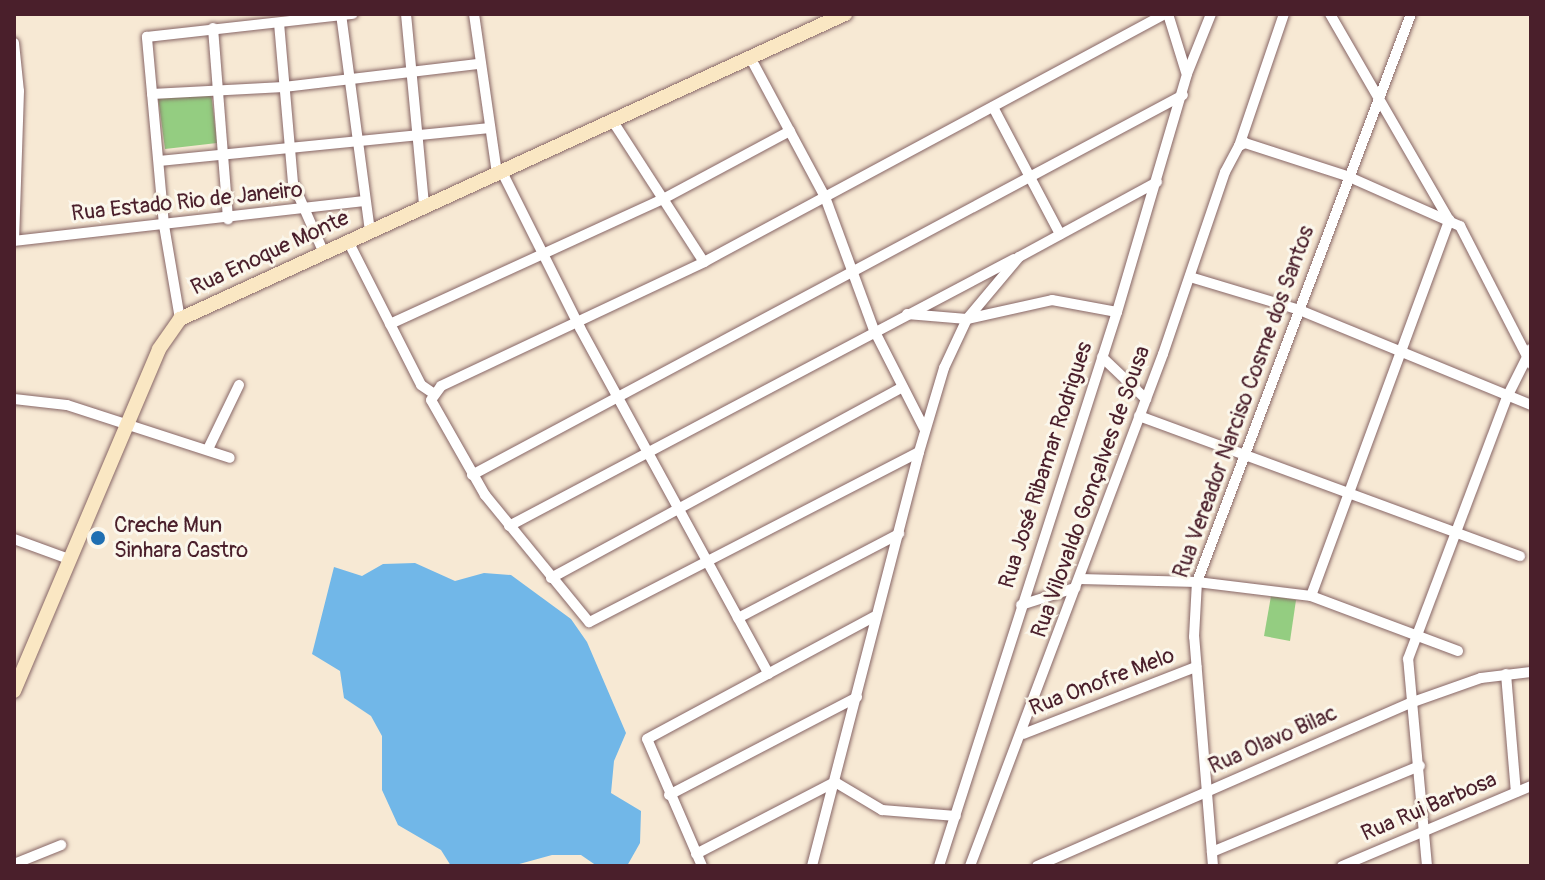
<!DOCTYPE html>
<meta charset="utf-8">
<style>
body{margin:0}
#map{position:relative;width:1545px;height:880px;overflow:hidden;background:#f7e9d4;font-family:Pangolin,sans-serif}
div>[style]{position:absolute}
.green>*{inset:0;background:#94cd81}
.water>*{inset:0;background:#71b7e8}
.roads{filter:drop-shadow(0 0 2px #876666) drop-shadow(0 0 2px #876666)}
.street>*{height:10px;margin:-5px;padding:0 5px;transform-origin:5px;border-radius:5px;background:#fff}
.secondary>*{height:14px;margin:-7px;padding:0 7px;transform-origin:7px;border-radius:7px;background:#fae7c3}
.dots>*{width:22px;height:22px;translate:-50% -50%;box-sizing:border-box;border:4px solid #fbf7ec;border-radius:50%}
span{translate:-50% -50%;white-space:nowrap;text-align:center;line-height:1.15;-webkit-text-stroke:6px #fbf7ec;paint-order:stroke}
.street-label{font-size:22px;color:#4a1f2b}
.poi-label{font-size:22px;color:#4a1f2b}
.left{translate:0 -50%;text-align:left}
.frame{position:absolute;inset:0;border:16px solid #4a1f2b;pointer-events:none}
</style>
<div id="map">
<div class="green">
<i style="clip-path:polygon(211px 92px,217px 143px,165px 149px,158px 97px)"></i>
<i style="clip-path:polygon(1271px 596px,1296px 600px,1290px 641px,1264px 636px)"></i>
</div>
<div class="water">
<i style="clip-path:polygon(415px 563px,455px 581px,484px 573px,511px 575px,571px 619px,587px 642px,626px 733px,614px 761px,611px 793px,641px 811px,640px 843px,627px 866px,597px 866px,581px 855px,552px 855px,512px 866px,451px 866px,441px 850px,398px 825px,382px 790px,382px 736px,371px 716px,344px 698px,340px 671px,312px 654px,334px 567px,362px 576px,383px 564px)"></i>
</div>
<div class="roads">
<div class="street">
<i style="left:341px;top:14px;width:220px;rotate:82.4deg"></i>
<i style="left:406px;top:14px;width:193px;rotate:84.6deg"></i>
<i style="left:474px;top:14px;width:162px;rotate:81.8deg"></i>
<i style="left:1168px;top:14px;width:61px;rotate:72.8deg"></i>
<i style="left:279px;top:23px;width:161px;rotate:85deg"></i>
<i style="left:293px;top:183px;width:74px;rotate:66.2deg"></i>
<i style="left:213px;top:28px;width:192px;rotate:85.5deg"></i>
<i style="left:14px;top:43px;width:48px;rotate:84.1deg"></i>
<i style="left:19px;top:91px;width:150px;rotate:91.9deg"></i>
<i style="left:750px;top:57px;width:159px;rotate:61.8deg"></i>
<i style="left:825px;top:197px;width:142px;rotate:69.8deg"></i>
<i style="left:874px;top:330px;width:112px;rotate:63deg"></i>
<i style="left:152px;top:94px;width:132px;rotate:-3deg"></i>
<i style="left:284px;top:87px;width:195px;rotate:-6.8deg"></i>
<i style="left:993px;top:107px;width:144px;rotate:62.2deg"></i>
<i style="left:612px;top:120px;width:169px;rotate:57.1deg"></i>
<i style="left:1239px;top:146px;width:139px;rotate:-71.2deg"></i>
<i style="left:159px;top:161px;width:330px;rotate:-5.7deg"></i>
<i style="left:502px;top:172px;width:174px;rotate:63.4deg"></i>
<i style="left:580px;top:328px;width:394px;rotate:61.4deg"></i>
<i style="left:14px;top:241px;width:352px;rotate:-6.5deg"></i>
<i style="left:348px;top:241px;width:161px;rotate:63.1deg"></i>
<i style="left:421px;top:385px;width:14px;rotate:34deg"></i>
<i style="left:1190px;top:277px;width:112px;rotate:16.7deg"></i>
<i style="left:1297px;top:309px;width:253px;rotate:22.3deg"></i>
<i style="left:907px;top:314px;width:60px;rotate:4.8deg"></i>
<i style="left:967px;top:319px;width:87px;rotate:-12.6deg"></i>
<i style="left:1052px;top:300px;width:66px;rotate:10.5deg"></i>
<i style="left:180px;top:319px;width:95px;rotate:-99.7deg"></i>
<i style="left:164px;top:225px;width:189px;rotate:-95.2deg"></i>
<i style="left:147px;top:37px;width:207px;rotate:-6.4deg"></i>
<i style="left:390px;top:324px;width:300px;rotate:-24.6deg"></i>
<i style="left:663px;top:199px;width:144px;rotate:-28.2deg"></i>
<i style="left:1102px;top:357px;width:61px;rotate:43.7deg"></i>
<i style="left:14px;top:399px;width:53px;rotate:6.5deg"></i>
<i style="left:67px;top:405px;width:171px;rotate:18deg"></i>
<i style="left:1139px;top:416px;width:406px;rotate:20.2deg"></i>
<i style="left:209px;top:447px;width:69px;rotate:-64.2deg"></i>
<i style="left:919px;top:452px;width:371px;rotate:152.7deg"></i>
<i style="left:589px;top:622px;width:164px;rotate:-129.3deg"></i>
<i style="left:485px;top:495px;width:109px;rotate:-119.6deg"></i>
<i style="left:431px;top:400px;width:17px;rotate:-54deg"></i>
<i style="left:441px;top:386px;width:291px;rotate:-25.2deg"></i>
<i style="left:704px;top:262px;width:523px;rotate:-28.28deg"></i>
<i style="left:472px;top:475px;width:806px;rotate:-28.12deg"></i>
<i style="left:509px;top:526px;width:571px;rotate:-27.87deg"></i>
<i style="left:14px;top:539px;width:59px;rotate:20deg"></i>
<i style="left:551px;top:578px;width:400px;rotate:-28.5deg"></i>
<i style="left:1080px;top:579px;width:117px;rotate:1.5deg"></i>
<i style="left:1197px;top:582px;width:115px;rotate:7deg"></i>
<i style="left:1311px;top:596px;width:157px;rotate:20.5deg"></i>
<i style="left:1311px;top:596px;width:401px;rotate:-69.8deg"></i>
<i style="left:1449px;top:220px;width:238px;rotate:-120deg"></i>
<i style="left:1021px;top:605px;width:57px;rotate:-17.5deg"></i>
<i style="left:738px;top:618px;width:182px;rotate:-27.6deg"></i>
<i style="left:1506px;top:674px;width:118px;rotate:85.2deg"></i>
<i style="left:1023px;top:734px;width:186px;rotate:-21.2deg"></i>
<i style="left:835px;top:782px;width:55px;rotate:30.8deg"></i>
<i style="left:882px;top:810px;width:74px;rotate:4.6deg"></i>
<i style="left:669px;top:795px;width:212px;rotate:-27.5deg"></i>
<i style="left:1212px;top:852px;width:225px;rotate:-22.5deg"></i>
<i style="left:696px;top:854px;width:157px;rotate:-27.4deg"></i>
<i style="left:14px;top:864px;width:51px;rotate:-22deg"></i>
<i style="left:702px;top:866px;width:138px;rotate:-113.4deg"></i>
<i style="left:647px;top:739px;width:258px;rotate:-28.3deg"></i>
<i style="left:812px;top:866px;width:428px;rotate:-75.5deg"></i>
<i style="left:919px;top:452px;width:88px;rotate:-73.4deg"></i>
<i style="left:944px;top:368px;width:54px;rotate:-64.9deg"></i>
<i style="left:967px;top:319px;width:81px;rotate:-50deg"></i>
<i style="left:1019px;top:257px;width:157px;rotate:-28.5deg"></i>
<i style="left:939px;top:866px;width:582px;rotate:-72.19deg"></i>
<i style="left:1117px;top:312px;width:248px;rotate:-73.6deg"></i>
<i style="left:1187px;top:74px;width:65px;rotate:-68.2deg"></i>
<i style="left:970px;top:866px;width:547px;rotate:-69.35deg"></i>
<i style="left:1163px;top:354px;width:192px;rotate:-71.2deg"></i>
<i style="left:1225px;top:172px;width:30px;rotate:-62deg"></i>
<i style="left:1239px;top:146px;width:7px;rotate:-27deg"></i>
<i style="left:1245px;top:143px;width:107px;rotate:17.9deg"></i>
<i style="left:1347px;top:176px;width:124px;rotate:23.9deg"></i>
<i style="left:1460px;top:226px;width:155px;rotate:62.8deg"></i>
<i style="left:1037px;top:866px;width:410px;rotate:-23.6deg"></i>
<i style="left:1413px;top:702px;width:72px;rotate:-19.4deg"></i>
<i style="left:1481px;top:678px;width:50px;rotate:-6.8deg"></i>
<i style="left:1213px;top:866px;width:230px;rotate:-94.7deg"></i>
<i style="left:1194px;top:637px;width:55px;rotate:-86.9deg"></i>
<i style="left:1197px;top:582px;width:607px;rotate:-69.36deg"></i>
<i style="left:1342px;top:866px;width:205px;rotate:-22.9deg"></i>
<i style="left:1427px;top:866px;width:208px;rotate:-95.2deg"></i>
<i style="left:1408px;top:659px;width:280px;rotate:-69.3deg"></i>
<i style="left:1507px;top:397px;width:54px;rotate:-63.4deg"></i>
</div>
<div class="secondary">
<i style="left:14px;top:691px;width:371px;rotate:-67deg"></i>
<i style="left:159px;top:349px;width:37px;rotate:-55deg"></i>
<i style="left:180px;top:319px;width:732px;rotate:-24.64deg"></i>
</div>
</div>
<div class="dots">
<i style="left:98px;top:538px;background:#1f6fb2"></i>
</div>
<div class="street-label">
<span style="left:187px;top:202px;rotate:-6deg">Rua Estado Rio de Janeiro</span>
<span style="left:270px;top:253px;rotate:-25deg">Rua Enoque Monte</span>
<span style="left:1244px;top:402px;rotate:-70deg">Rua Vereador Narciso Cosme dos Santos</span>
<span style="left:1046px;top:465px;rotate:-72deg">Rua José Ribamar Rodrigues</span>
<span style="left:1091px;top:492px;rotate:-70deg">Rua Vilovaldo Gonçalves de Sousa</span>
<span style="left:1102px;top:682px;rotate:-21deg">Rua Onofre Melo</span>
<span style="left:1273px;top:740px;rotate:-24deg">Rua Olavo Bilac</span>
<span style="left:1429px;top:807px;rotate:-23deg">Rua Rui Barbosa</span>
</div>
<div class="poi-label">
<span class="left" style="left:114px;top:538px">Creche Mun<br>Sinhara Castro</span>
</div>
<div class="frame"></div>
</div>
